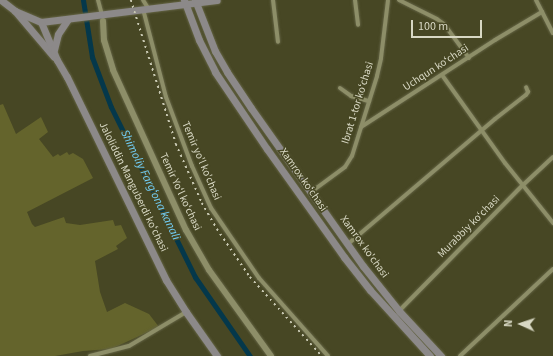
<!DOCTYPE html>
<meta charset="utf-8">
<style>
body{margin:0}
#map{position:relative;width:553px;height:356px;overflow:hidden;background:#474724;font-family:"Source Sans 3",sans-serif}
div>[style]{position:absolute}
.green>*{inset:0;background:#64642c}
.canal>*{height:5px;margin:-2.5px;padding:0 2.5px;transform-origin:2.5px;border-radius:2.5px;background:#04384b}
.roads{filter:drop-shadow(0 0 1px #646445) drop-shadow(0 0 1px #646445)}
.minor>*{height:4px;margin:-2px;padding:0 2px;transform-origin:2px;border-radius:2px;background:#8d8e68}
.tertiary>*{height:6px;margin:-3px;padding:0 3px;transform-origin:3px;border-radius:3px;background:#8d8e68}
.secondary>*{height:7px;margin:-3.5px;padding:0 3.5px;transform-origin:3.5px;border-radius:3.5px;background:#8c8989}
.rail>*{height:1.5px;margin-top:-0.75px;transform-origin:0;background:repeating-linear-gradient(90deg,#c8c8b2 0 2px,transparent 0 6px)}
span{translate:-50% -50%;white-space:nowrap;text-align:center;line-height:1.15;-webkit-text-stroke:3px #474724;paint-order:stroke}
.street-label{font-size:11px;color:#d8d8c4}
.water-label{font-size:12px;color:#72cef6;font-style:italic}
.north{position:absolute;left:501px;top:304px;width:40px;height:40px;-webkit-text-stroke:3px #474724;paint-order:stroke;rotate:273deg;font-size:11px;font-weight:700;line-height:16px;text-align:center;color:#d8d8c4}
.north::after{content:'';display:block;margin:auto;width:14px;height:18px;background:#d8d8c4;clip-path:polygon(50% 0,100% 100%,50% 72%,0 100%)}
.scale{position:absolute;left:411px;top:20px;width:71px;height:18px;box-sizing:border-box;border:2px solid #d8d8c4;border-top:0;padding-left:5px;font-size:12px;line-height:14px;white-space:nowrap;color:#d8d8c4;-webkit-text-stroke:3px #474724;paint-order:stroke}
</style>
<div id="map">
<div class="green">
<i style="clip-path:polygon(3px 104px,16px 134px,41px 117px,48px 132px,39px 139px,53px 157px,58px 154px,60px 156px,67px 152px,69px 155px,73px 153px,83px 159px,93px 178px,27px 212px,32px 224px,35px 227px,64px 217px,66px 223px,80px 225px,113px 220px,115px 226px,121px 225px,127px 238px,116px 246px,118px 249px,95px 261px,100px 292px,107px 312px,125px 303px,149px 314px,159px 327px,111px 349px,83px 351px,55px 356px,0 356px,0 105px)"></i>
</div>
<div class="canal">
<i style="left:83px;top:0;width:58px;rotate:81deg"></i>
<i style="left:92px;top:57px;width:53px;rotate:69.2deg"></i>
<i style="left:111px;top:107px;width:190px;rotate:63.7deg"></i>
<i style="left:195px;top:277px;width:96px;rotate:55.2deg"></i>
</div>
<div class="roads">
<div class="minor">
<i style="left:98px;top:0;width:16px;rotate:75deg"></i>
<i style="left:143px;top:0;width:9px;rotate:58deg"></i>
<i style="left:273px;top:0;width:42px;rotate:83.2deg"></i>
<i style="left:355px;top:0;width:25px;rotate:83deg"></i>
<i style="left:399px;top:0;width:42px;rotate:26.6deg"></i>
<i style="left:437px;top:19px;width:9px;rotate:36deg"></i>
<i style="left:444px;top:24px;width:42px;rotate:53.7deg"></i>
<i style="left:536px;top:0;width:37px;rotate:63deg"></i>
<i style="left:143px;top:9px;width:91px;rotate:75.4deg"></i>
<i style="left:166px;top:97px;width:74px;rotate:69.4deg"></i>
<i style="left:192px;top:166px;width:46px;rotate:65.7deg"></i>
<i style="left:211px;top:208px;width:85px;rotate:55.6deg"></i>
<i style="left:259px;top:278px;width:104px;rotate:48.5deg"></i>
<i style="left:442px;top:75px;width:108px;rotate:54.4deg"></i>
<i style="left:505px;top:163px;width:77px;rotate:51.3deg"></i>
<i style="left:340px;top:88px;width:14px;rotate:36deg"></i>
<i style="left:351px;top:96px;width:19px;rotate:16deg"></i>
<i style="left:361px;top:127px;width:160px;rotate:-33deg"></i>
<i style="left:495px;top:40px;width:55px;rotate:-30.8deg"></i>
<i style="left:311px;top:192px;width:42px;rotate:-36.3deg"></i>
<i style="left:345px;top:167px;width:13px;rotate:-58deg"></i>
<i style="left:352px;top:156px;width:84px;rotate:-72.6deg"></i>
<i style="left:377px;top:76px;width:18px;rotate:-77deg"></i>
<i style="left:381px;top:58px;width:58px;rotate:-83.1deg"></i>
<i style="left:348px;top:244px;width:193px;rotate:-40.4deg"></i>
<i style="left:495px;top:119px;width:39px;rotate:-38deg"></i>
<i style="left:526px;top:95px;width:4px;rotate:-56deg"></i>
<i style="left:528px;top:92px;width:5px;rotate:-112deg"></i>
<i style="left:399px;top:311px;width:177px;rotate:-45.5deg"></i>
<i style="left:523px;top:185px;width:41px;rotate:-43deg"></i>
<i style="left:90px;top:356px;width:40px;rotate:-14.4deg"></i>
<i style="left:129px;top:346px;width:66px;rotate:-30.8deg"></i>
<i style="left:460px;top:356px;width:127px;rotate:-43.1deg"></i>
</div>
<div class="tertiary">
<i style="left:103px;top:21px;width:19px;rotate:87deg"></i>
<i style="left:104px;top:40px;width:31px;rotate:73deg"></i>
<i style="left:113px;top:70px;width:176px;rotate:65.5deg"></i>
<i style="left:186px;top:230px;width:46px;rotate:60.1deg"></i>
<i style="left:209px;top:270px;width:106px;rotate:54.2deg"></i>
</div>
<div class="secondary">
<i style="left:1px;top:0;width:18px;rotate:38deg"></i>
<i style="left:15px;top:11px;width:60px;rotate:49.7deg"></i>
<i style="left:184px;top:0;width:43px;rotate:69.4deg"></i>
<i style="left:199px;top:40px;width:36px;rotate:63deg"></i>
<i style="left:215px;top:72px;width:93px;rotate:56deg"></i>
<i style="left:267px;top:149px;width:133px;rotate:54.5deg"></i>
<i style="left:344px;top:257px;width:42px;rotate:51.8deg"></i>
<i style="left:370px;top:290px;width:89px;rotate:47.7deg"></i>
<i style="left:195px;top:0;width:55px;rotate:68.6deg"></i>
<i style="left:215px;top:51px;width:24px;rotate:60deg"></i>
<i style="left:227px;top:72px;width:43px;rotate:56.3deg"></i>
<i style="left:251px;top:108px;width:194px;rotate:54.7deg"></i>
<i style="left:363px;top:266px;width:58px;rotate:51.3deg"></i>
<i style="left:399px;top:311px;width:62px;rotate:47deg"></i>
<i style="left:15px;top:11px;width:28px;rotate:23deg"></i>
<i style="left:41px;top:22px;width:177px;rotate:-7.1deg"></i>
<i style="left:41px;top:22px;width:41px;rotate:67.2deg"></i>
<i style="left:57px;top:60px;width:20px;rotate:60deg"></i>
<i style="left:67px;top:77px;width:226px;rotate:64deg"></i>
<i style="left:166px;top:280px;width:38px;rotate:58deg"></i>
<i style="left:186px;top:312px;width:54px;rotate:54.8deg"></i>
<i style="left:54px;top:50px;width:16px;rotate:-76deg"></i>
<i style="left:58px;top:34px;width:18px;rotate:-56deg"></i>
</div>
</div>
<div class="rail">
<i style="left:131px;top:0;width:151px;rotate:72.6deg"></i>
<i style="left:176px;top:144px;width:64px;rotate:66.2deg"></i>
<i style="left:202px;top:203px;width:30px;rotate:60deg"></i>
<i style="left:217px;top:229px;width:58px;rotate:55.5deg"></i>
<i style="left:250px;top:277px;width:107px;rotate:47.7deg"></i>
</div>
<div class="street-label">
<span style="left:436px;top:68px;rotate:-33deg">Uchqun koʻchasi</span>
<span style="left:358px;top:103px;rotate:-73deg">Ibrat 1-tor koʻchasi</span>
<span style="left:201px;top:161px;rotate:67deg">Temir yo'l ko'chasi</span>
<span style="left:303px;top:180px;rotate:55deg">Xamrox koʻchasi</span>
<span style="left:133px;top:187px;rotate:64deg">Jaloliddin Manguberdi koʻchasi</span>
<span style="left:180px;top:192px;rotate:65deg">Temir Yoʻl koʻchasi</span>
<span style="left:469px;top:227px;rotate:-45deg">Murabbiy ko‘chasi</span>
<span style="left:364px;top:247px;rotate:54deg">Xamrox ko'chasi</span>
</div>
<div class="water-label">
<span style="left:150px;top:185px;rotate:64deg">Shimoliy Fargʻona kanali</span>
</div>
<div class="north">N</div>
<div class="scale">100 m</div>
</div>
